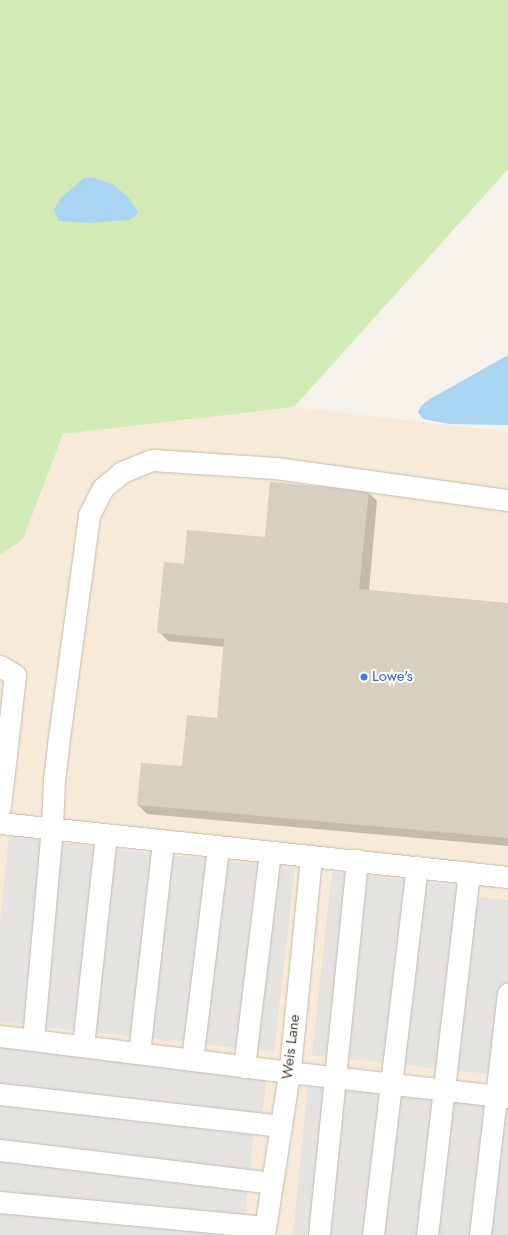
<!DOCTYPE html>
<style>
body{margin:0}
#map{position:relative;width:508px;height:1235px;overflow:hidden;background:#f6f3ec;font-family:Jost,sans-serif}
div>[style]{position:absolute}
.commercial>*{inset:0;background:#f7ead8}
.green>*{inset:0;background:#d2eab5}
.parking>*{inset:0;background:#e5e3e0}
.water>*{inset:0;background:#a9d4f2}
.shadow>*{inset:0;background:#0003}
.building>*{inset:0;background:#d8cfc1}
.roads{filter:drop-shadow(0 0 1px #c2bbae) drop-shadow(0 0 1px #c2bbae)}
.minor>*{height:21px;margin:-10.5px;padding:0 10.5px;transform-origin:10.5px;border-radius:10.5px;background:#fff}
.dots>*{width:11px;height:11px;translate:-50% -50%;box-sizing:border-box;border:2px solid #fff;border-radius:50%}
span{translate:-50% -50%;white-space:nowrap;text-align:center;line-height:1.15;-webkit-text-stroke:4px #fff;paint-order:stroke}
.shop-label{font-size:15px;color:#366cbe}
.left{translate:0 -50%;text-align:left}
.street-label{font-size:15px;color:#4b4439}
</style>
<div id="map">
<div class="commercial">
<i style="clip-path:polygon(294px 407px,508px 432px,508px 1235px,0 1235px,0 555px,23px 539px,63px 434px)"></i>
</div>
<div class="green">
<i style="clip-path:polygon(0 0,508px 0,508px 169px,294px 407px,63px 434px,23px 539px,0 555px)"></i>
</div>
<div class="parking">
<i style="clip-path:polygon(9px 837px,295px 869px,274px 1052px,0 1022px,0 921px)"></i>
<i style="clip-path:polygon(332px 872px,457px 886px,456px 895px,508px 900px,508px 1076px,312px 1055px)"></i>
<i style="clip-path:polygon(0 1045px,267px 1072px,261px 1130px,254px 1130px,243px 1234px,233px 1232px,233px 1235px,0 1235px)"></i>
<i style="clip-path:polygon(308px 1085px,508px 1105px,508px 1235px,293px 1235px)"></i>
</div>
<div class="water">
<i style="clip-path:polygon(84px 178px,95px 178px,112px 184px,127px 196px,138px 212px,134px 217px,128px 220px,91px 223px,59px 221px,54px 210px,60px 199px)"></i>
<i style="clip-path:polygon(508px 355px,508px 425px,449px 424px,423px 419px,418px 412px,422px 405px,430px 399px)"></i>
</div>
<div class="shadow">
<i style="clip-path:polygon(368px 492px,377px 501px,369px 591px,508px 604px,508px 846px,147px 814px,138px 805px,183px 767px,218px 719px,225px 647px,168px 641px,159px 632px,185px 565px,266px 538px)"></i>
</div>
<div class="building">
<i style="clip-path:polygon(270px 482px,369px 491px,359px 589px,508px 603px,508px 838px,137px 805px,141px 763px,182px 766px,187px 715px,217px 718px,224px 639px,157px 633px,164px 562px,184px 564px,187px 530px,265px 537px)"></i>
</div>
<div class="roads">
<div class="minor">
<i style="left:0;top:666px;width:17px;rotate:31deg"></i>
<i style="left:15px;top:675px;width:133px;rotate:96.5deg"></i>
<i style="left:0;top:823px;width:511px;rotate:6.07deg"></i>
<i style="left:0;top:1036px;width:291px;rotate:7.1deg"></i>
<i style="left:289px;top:1072px;width:220px;rotate:6.5deg"></i>
<i style="left:33px;top:1040px;width:212px;rotate:-84.9deg"></i>
<i style="left:52px;top:829px;width:49px;rotate:-87.7deg"></i>
<i style="left:54px;top:780px;width:35px;rotate:-83deg"></i>
<i style="left:58px;top:745px;width:232px;rotate:-82.3deg"></i>
<i style="left:89px;top:515px;width:30px;rotate:-63deg"></i>
<i style="left:103px;top:488px;width:25px;rotate:-40deg"></i>
<i style="left:122px;top:472px;width:32px;rotate:-22deg"></i>
<i style="left:152px;top:460px;width:124px;rotate:3.7deg"></i>
<i style="left:276px;top:468px;width:234px;rotate:7.9deg"></i>
<i style="left:83px;top:1046px;width:212px;rotate:-83.8deg"></i>
<i style="left:139px;top:1053px;width:213px;rotate:-83.5deg"></i>
<i style="left:192px;top:1060px;width:215px;rotate:-83deg"></i>
<i style="left:244px;top:1067px;width:216px;rotate:-83.1deg"></i>
<i style="left:0;top:1094px;width:283px;rotate:6.5deg"></i>
<i style="left:0;top:1150px;width:274px;rotate:6.9deg"></i>
<i style="left:0;top:1202px;width:266px;rotate:5.4deg"></i>
<i style="left:264px;top:1235px;width:169px;rotate:-81.2deg"></i>
<i style="left:290px;top:1068px;width:212px;rotate:-84.3deg"></i>
<i style="left:319px;top:1235px;width:377px;rotate:-84.2deg"></i>
<i style="left:373px;top:1235px;width:371px;rotate:-83.2deg"></i>
<i style="left:427px;top:1235px;width:365px;rotate:-83.4deg"></i>
<i style="left:480px;top:1235px;width:243px;rotate:-83.4deg"></i>
</div>
</div>
<div class="dots">
<i style="left:364px;top:677px;background:#3f7fe0"></i>
</div>
<div class="shop-label">
<span class="left" style="left:372px;top:677px">Lowe's</span>
</div>
<div class="street-label">
<span style="left:291px;top:1047px;rotate:-83deg">Weis Lane</span>
</div>
</div>
